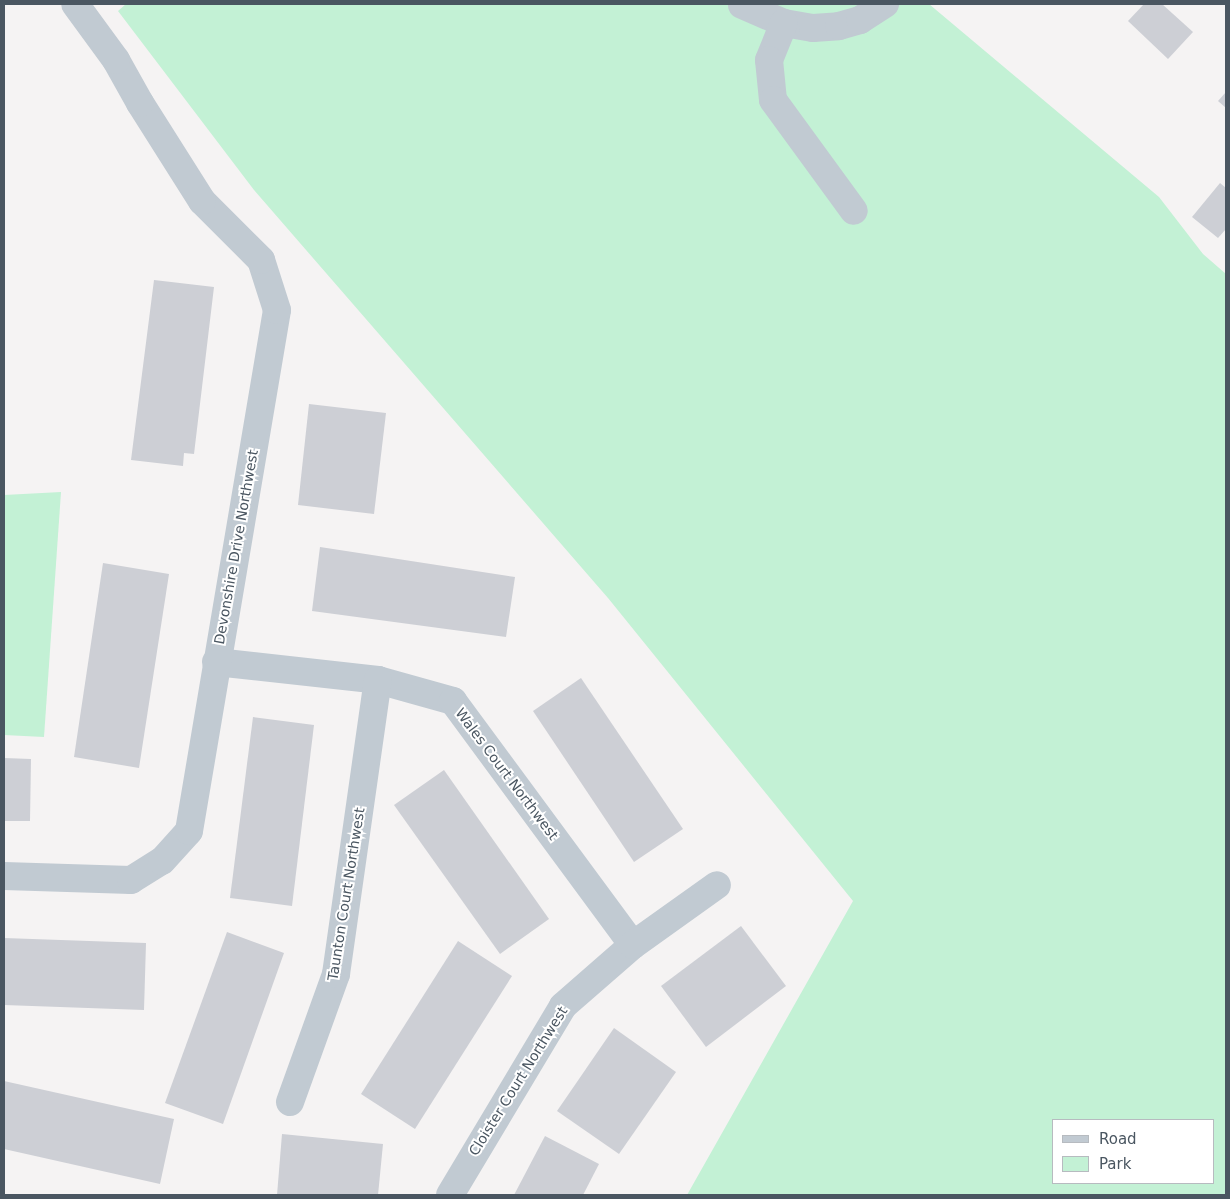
<!DOCTYPE html>
<style>
body{margin:0}
#map{position:relative;width:1230px;height:1199px;overflow:hidden;background:#f5f3f3;font-family:"DejaVu Sans",sans-serif}
div>[style]{position:absolute}
.green>*{inset:0;background:#c3f1d5}
.building>*{inset:0;background:#cdcfd5}
.minor>*{height:28px;margin:-14px;padding:0 14px;transform-origin:14px;border-radius:14px;background:#c1cad2}
span{translate:-50% -50%;white-space:nowrap;text-align:center;line-height:1.15;-webkit-text-stroke:4px #fff;paint-order:stroke}
.street-label{font-size:14px;color:#4a5661}
.frame{position:absolute;inset:0;border:5px solid #4a5661;pointer-events:none}
.legend{position:absolute;left:1052px;top:1119px;width:162px;height:65px;box-sizing:border-box;background:#fff;border:1px solid #b7bbc0;margin:0;padding:6px 9px;list-style:none;font-size:15px;color:#4a5661}
.legend li{display:flex;align-items:center;gap:10px;height:25px}
.legend b{width:25px;border:1px solid #b7bbc0}
</style>
<div id="map">
<div class="green">
<i style="clip-path:polygon(evenodd,126px 4px,929px 4px,1159px 197px,1203px 254px,1226px 274px,1226px 1195px,687px 1195px,853px 901px,608px 598px,254px 190px,118px 11px,126px 4px,1054px 1120px,1214px 1120px,1214px 1183px,1054px 1183px,1054px 1120px)"></i>
<i style="clip-path:polygon(61px 492px,44px 737px,4px 735px,4px 495px)"></i>
</div>
<div class="building">
<i style="clip-path:polygon(1144px 4px,1162px 4px,1193px 32px,1168px 59px,1128px 21px)"></i>
<i style="clip-path:polygon(1226px 92px,1226px 108px,1218px 101px)"></i>
<i style="clip-path:polygon(1220px 183px,1226px 188px,1226px 229px,1218px 238px,1192px 217px)"></i>
<i style="clip-path:polygon(154px 280px,214px 287px,194px 454px,184px 453px,183px 466px,131px 460px)"></i>
<i style="clip-path:polygon(309px 404px,386px 413px,374px 514px,298px 505px)"></i>
<i style="clip-path:polygon(320px 547px,515px 577px,506px 637px,312px 611px)"></i>
<i style="clip-path:polygon(103px 563px,169px 574px,139px 768px,74px 757px)"></i>
<i style="clip-path:polygon(581px 678px,683px 829px,634px 862px,533px 711px)"></i>
<i style="clip-path:polygon(253px 717px,314px 725px,292px 906px,230px 898px)"></i>
<i style="clip-path:polygon(4px 758px,31px 759px,30px 821px,4px 821px)"></i>
<i style="clip-path:polygon(444px 770px,549px 919px,500px 954px,394px 805px)"></i>
<i style="clip-path:polygon(741px 926px,786px 986px,706px 1047px,661px 986px)"></i>
<i style="clip-path:polygon(227px 932px,284px 953px,223px 1124px,165px 1103px)"></i>
<i style="clip-path:polygon(4px 938px,146px 943px,144px 1010px,4px 1005px)"></i>
<i style="clip-path:polygon(458px 941px,512px 976px,415px 1129px,361px 1094px)"></i>
<i style="clip-path:polygon(614px 1028px,676px 1072px,619px 1154px,557px 1111px)"></i>
<i style="clip-path:polygon(4px 1081px,174px 1119px,160px 1184px,4px 1149px)"></i>
<i style="clip-path:polygon(282px 1134px,383px 1144px,378px 1195px,277px 1195px)"></i>
<i style="clip-path:polygon(545px 1136px,599px 1164px,583px 1195px,514px 1195px)"></i>
</div>
<div class="minor">
<i style="left:742px;top:5px;width:46px;rotate:23.2deg"></i>
<i style="left:784px;top:23px;width:29px;rotate:10deg"></i>
<i style="left:813px;top:28px;width:26px;rotate:-4deg"></i>
<i style="left:839px;top:26px;width:22px;rotate:-16deg"></i>
<i style="left:860px;top:20px;width:30px;rotate:-33deg"></i>
<i style="left:784px;top:23px;width:40px;rotate:112deg"></i>
<i style="left:769px;top:60px;width:40px;rotate:84.3deg"></i>
<i style="left:773px;top:100px;width:137px;rotate:53.9deg"></i>
<i style="left:216px;top:662px;width:163px;rotate:6.3deg"></i>
<i style="left:378px;top:680px;width:78px;rotate:15.6deg"></i>
<i style="left:453px;top:701px;width:303px;rotate:53.6deg"></i>
<i style="left:4px;top:876px;width:127px;rotate:1.8deg"></i>
<i style="left:131px;top:880px;width:36px;rotate:-32deg"></i>
<i style="left:162px;top:861px;width:40px;rotate:-48deg"></i>
<i style="left:189px;top:831px;width:528px;rotate:-80.41deg"></i>
<i style="left:277px;top:310px;width:52px;rotate:-107.7deg"></i>
<i style="left:261px;top:260px;width:83px;rotate:-135deg"></i>
<i style="left:202px;top:201px;width:116px;rotate:-122.3deg"></i>
<i style="left:140px;top:103px;width:49px;rotate:-119.2deg"></i>
<i style="left:116px;top:60px;width:69px;rotate:-126.2deg"></i>
<i style="left:290px;top:1102px;width:136px;rotate:-70.2deg"></i>
<i style="left:336px;top:974px;width:297px;rotate:-81.9deg"></i>
<i style="left:450px;top:1195px;width:220px;rotate:-59.1deg"></i>
<i style="left:563px;top:1006px;width:93px;rotate:-41.1deg"></i>
<i style="left:633px;top:945px;width:103px;rotate:-35.5deg"></i>
</div>
<div class="street-label">
<span style="left:236px;top:547px;rotate:-80deg">Devonshire Drive Northwest</span>
<span style="left:507px;top:774px;rotate:53deg">Wales Court Northwest</span>
<span style="left:346px;top:894px;rotate:-81deg">Taunton Court Northwest</span>
<span style="left:518px;top:1081px;rotate:-58deg">Cloister Court Northwest</span>
</div>
<div class="frame"></div>
<ul class="legend">
<li><b style="height:6px;background:#c1cad2"></b>Road</li>
<li><b style="height:14px;background:#c3f1d5"></b>Park</li>
</ul>
</div>
